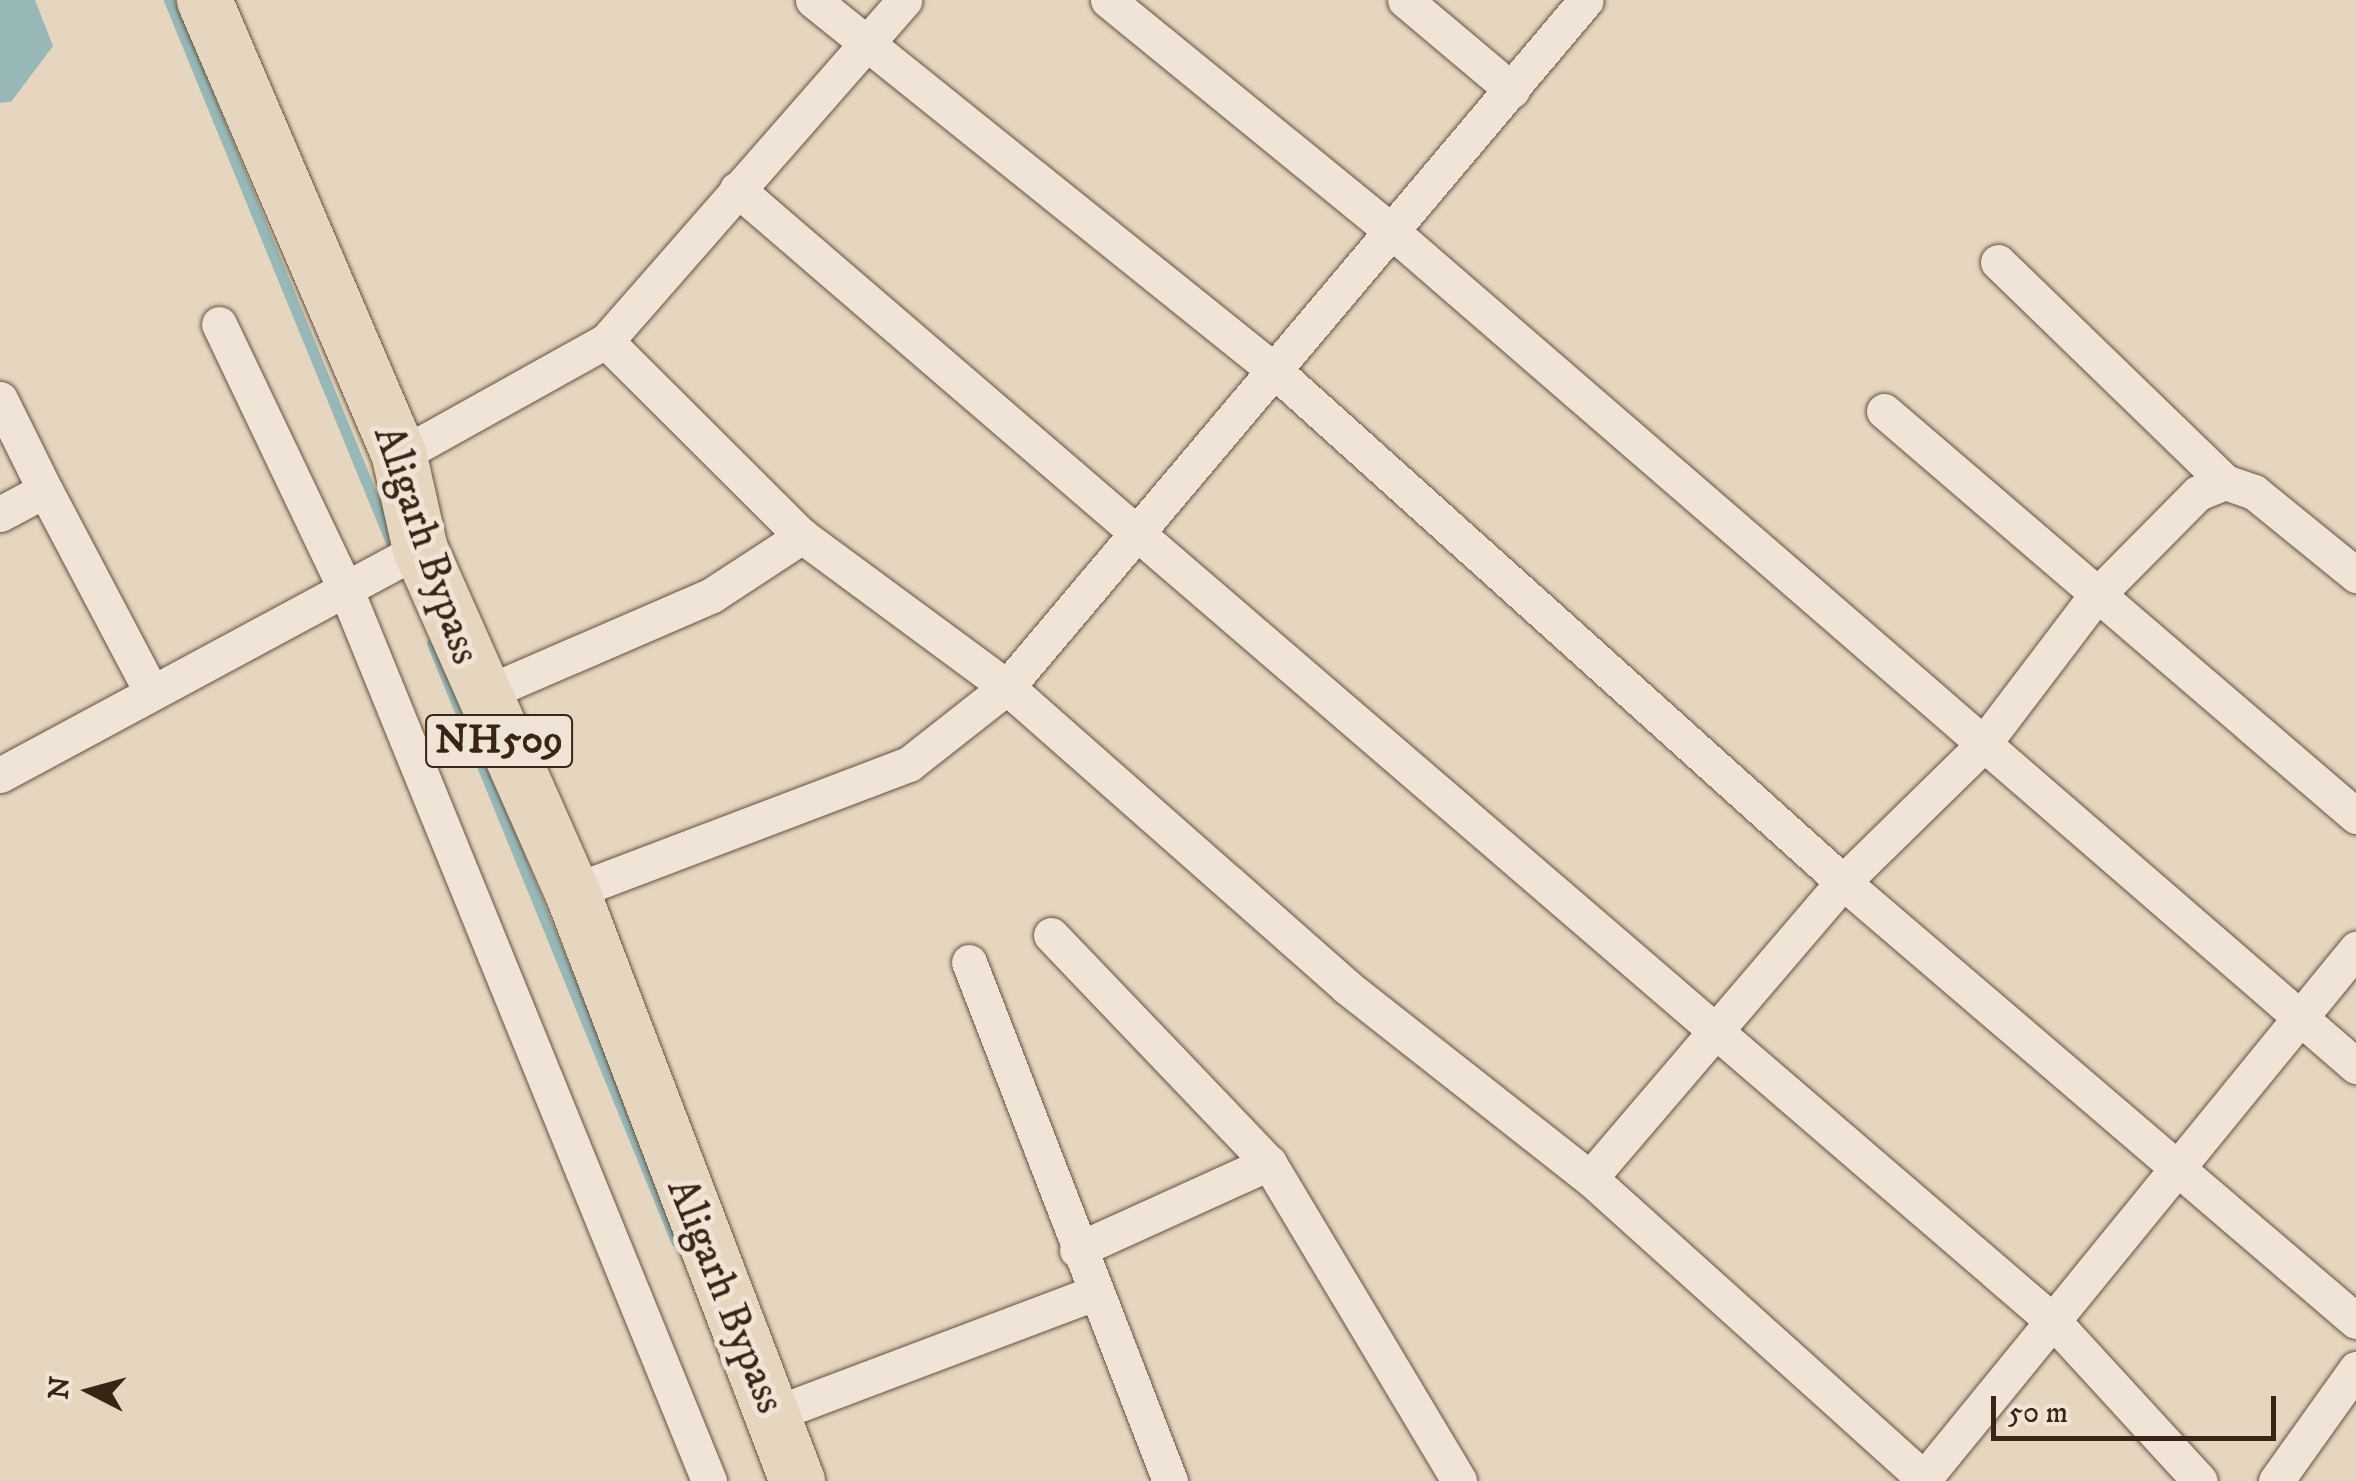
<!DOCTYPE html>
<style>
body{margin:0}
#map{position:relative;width:2356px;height:1481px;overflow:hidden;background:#e6d6bf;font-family:"IM FELL DW Pica",serif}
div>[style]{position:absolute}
.water>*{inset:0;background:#97b8b6}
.stream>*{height:11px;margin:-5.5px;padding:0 5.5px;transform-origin:5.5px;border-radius:5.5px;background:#97b8b6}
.roads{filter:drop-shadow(0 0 2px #645140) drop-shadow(0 0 2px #645140)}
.street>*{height:35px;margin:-17.5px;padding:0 17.5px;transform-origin:17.5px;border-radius:17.5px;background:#efe4d5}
.highway>*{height:55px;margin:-27.5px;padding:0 27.5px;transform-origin:27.5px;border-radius:27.5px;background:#e6d6bf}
span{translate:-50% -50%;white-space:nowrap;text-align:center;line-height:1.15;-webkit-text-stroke:10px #efe4d5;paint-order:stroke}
.shield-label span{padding:2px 8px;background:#efe4d5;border:2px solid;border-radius:8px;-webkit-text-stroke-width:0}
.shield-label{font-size:40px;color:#392516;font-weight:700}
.street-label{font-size:42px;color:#392516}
.north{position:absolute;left:40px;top:1341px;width:100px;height:100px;-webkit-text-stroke:8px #efe4d5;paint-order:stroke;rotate:276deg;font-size:28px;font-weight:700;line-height:40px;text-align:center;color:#392516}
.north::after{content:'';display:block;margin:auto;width:35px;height:45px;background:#392516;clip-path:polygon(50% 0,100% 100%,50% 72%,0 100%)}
.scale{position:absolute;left:1991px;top:1396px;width:285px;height:45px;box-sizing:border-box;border:5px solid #392516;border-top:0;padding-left:12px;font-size:30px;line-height:35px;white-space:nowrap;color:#392516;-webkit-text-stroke:8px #efe4d5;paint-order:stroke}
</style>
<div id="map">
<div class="water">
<i style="clip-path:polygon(0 0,35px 0,53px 46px,11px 102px,0 103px)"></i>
</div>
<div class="stream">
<i style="left:169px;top:0;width:596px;rotate:67.73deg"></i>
<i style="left:432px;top:643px;width:646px;rotate:67.8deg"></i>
</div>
<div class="roads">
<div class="street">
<i style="left:813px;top:0;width:593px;rotate:38.77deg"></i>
<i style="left:1275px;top:371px;width:764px;rotate:41.98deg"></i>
<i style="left:1843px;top:882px;width:675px;rotate:40.56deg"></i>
<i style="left:1108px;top:0;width:372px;rotate:39.2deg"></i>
<i style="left:1396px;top:235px;width:1270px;rotate:40.88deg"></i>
<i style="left:1405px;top:0;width:140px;rotate:40.1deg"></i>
<i style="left:737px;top:189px;width:1739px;rotate:40.71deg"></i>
<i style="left:2055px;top:1323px;width:214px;rotate:47.5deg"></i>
<i style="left:1998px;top:262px;width:316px;rotate:44.1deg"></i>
<i style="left:219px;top:324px;width:295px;rotate:64.5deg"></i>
<i style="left:346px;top:590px;width:962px;rotate:67.83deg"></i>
<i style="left:606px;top:341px;width:276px;rotate:44.9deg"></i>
<i style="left:802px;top:536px;width:255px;rotate:36.4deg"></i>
<i style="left:1007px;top:687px;width:453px;rotate:41.4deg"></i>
<i style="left:1347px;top:987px;width:309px;rotate:38.2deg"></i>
<i style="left:1590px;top:1178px;width:452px;rotate:42deg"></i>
<i style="left:0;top:399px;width:102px;rotate:63.7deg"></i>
<i style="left:45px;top:490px;width:51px;rotate:151.9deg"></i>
<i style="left:1884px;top:411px;width:622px;rotate:40.63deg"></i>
<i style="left:399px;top:456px;width:237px;rotate:-29.1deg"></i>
<i style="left:606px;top:341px;width:453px;rotate:-48.8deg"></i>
<i style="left:45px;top:490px;width:229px;rotate:62.2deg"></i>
<i style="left:479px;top:696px;width:254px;rotate:-23.4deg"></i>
<i style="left:712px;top:595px;width:108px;rotate:-33.2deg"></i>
<i style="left:0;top:775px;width:477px;rotate:-28.3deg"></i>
<i style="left:572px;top:892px;width:360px;rotate:-20.8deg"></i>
<i style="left:909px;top:764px;width:125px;rotate:-38.2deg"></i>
<i style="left:1007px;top:687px;width:898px;rotate:-49.88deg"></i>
<i style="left:1051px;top:935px;width:315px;rotate:46.3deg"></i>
<i style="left:1269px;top:1163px;width:370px;rotate:59.1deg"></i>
<i style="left:969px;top:962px;width:557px;rotate:68.83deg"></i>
<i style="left:1590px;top:1178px;width:389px;rotate:-49.5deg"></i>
<i style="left:1843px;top:882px;width:193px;rotate:-44.4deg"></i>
<i style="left:1981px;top:747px;width:187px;rotate:-52.8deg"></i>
<i style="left:2094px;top:598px;width:148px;rotate:-45.3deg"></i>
<i style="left:2198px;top:493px;width:29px;rotate:-22deg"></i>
<i style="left:2225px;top:482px;width:31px;rotate:19deg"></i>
<i style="left:2254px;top:492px;width:132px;rotate:39.1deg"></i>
<i style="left:1077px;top:1250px;width:211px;rotate:-24.4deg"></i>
<i style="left:774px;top:1414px;width:343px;rotate:-20.7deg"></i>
<i style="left:1922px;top:1481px;width:687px;rotate:-50.79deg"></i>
<i style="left:2276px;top:1481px;width:138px;rotate:-54.5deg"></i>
</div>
<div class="highway">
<i style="left:204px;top:0;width:496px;rotate:66.8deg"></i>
<i style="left:399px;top:456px;width:95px;rotate:77.3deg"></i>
<i style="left:420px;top:549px;width:375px;rotate:66.1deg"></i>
<i style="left:572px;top:892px;width:631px;rotate:69.09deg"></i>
</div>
</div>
<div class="shield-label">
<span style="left:499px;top:741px">NH509</span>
</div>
<div class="street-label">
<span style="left:426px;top:545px;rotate:71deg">Aligarh Bypass</span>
<span style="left:725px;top:1296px;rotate:68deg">Aligarh Bypass</span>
</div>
<div class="north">N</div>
<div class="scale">50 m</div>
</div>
